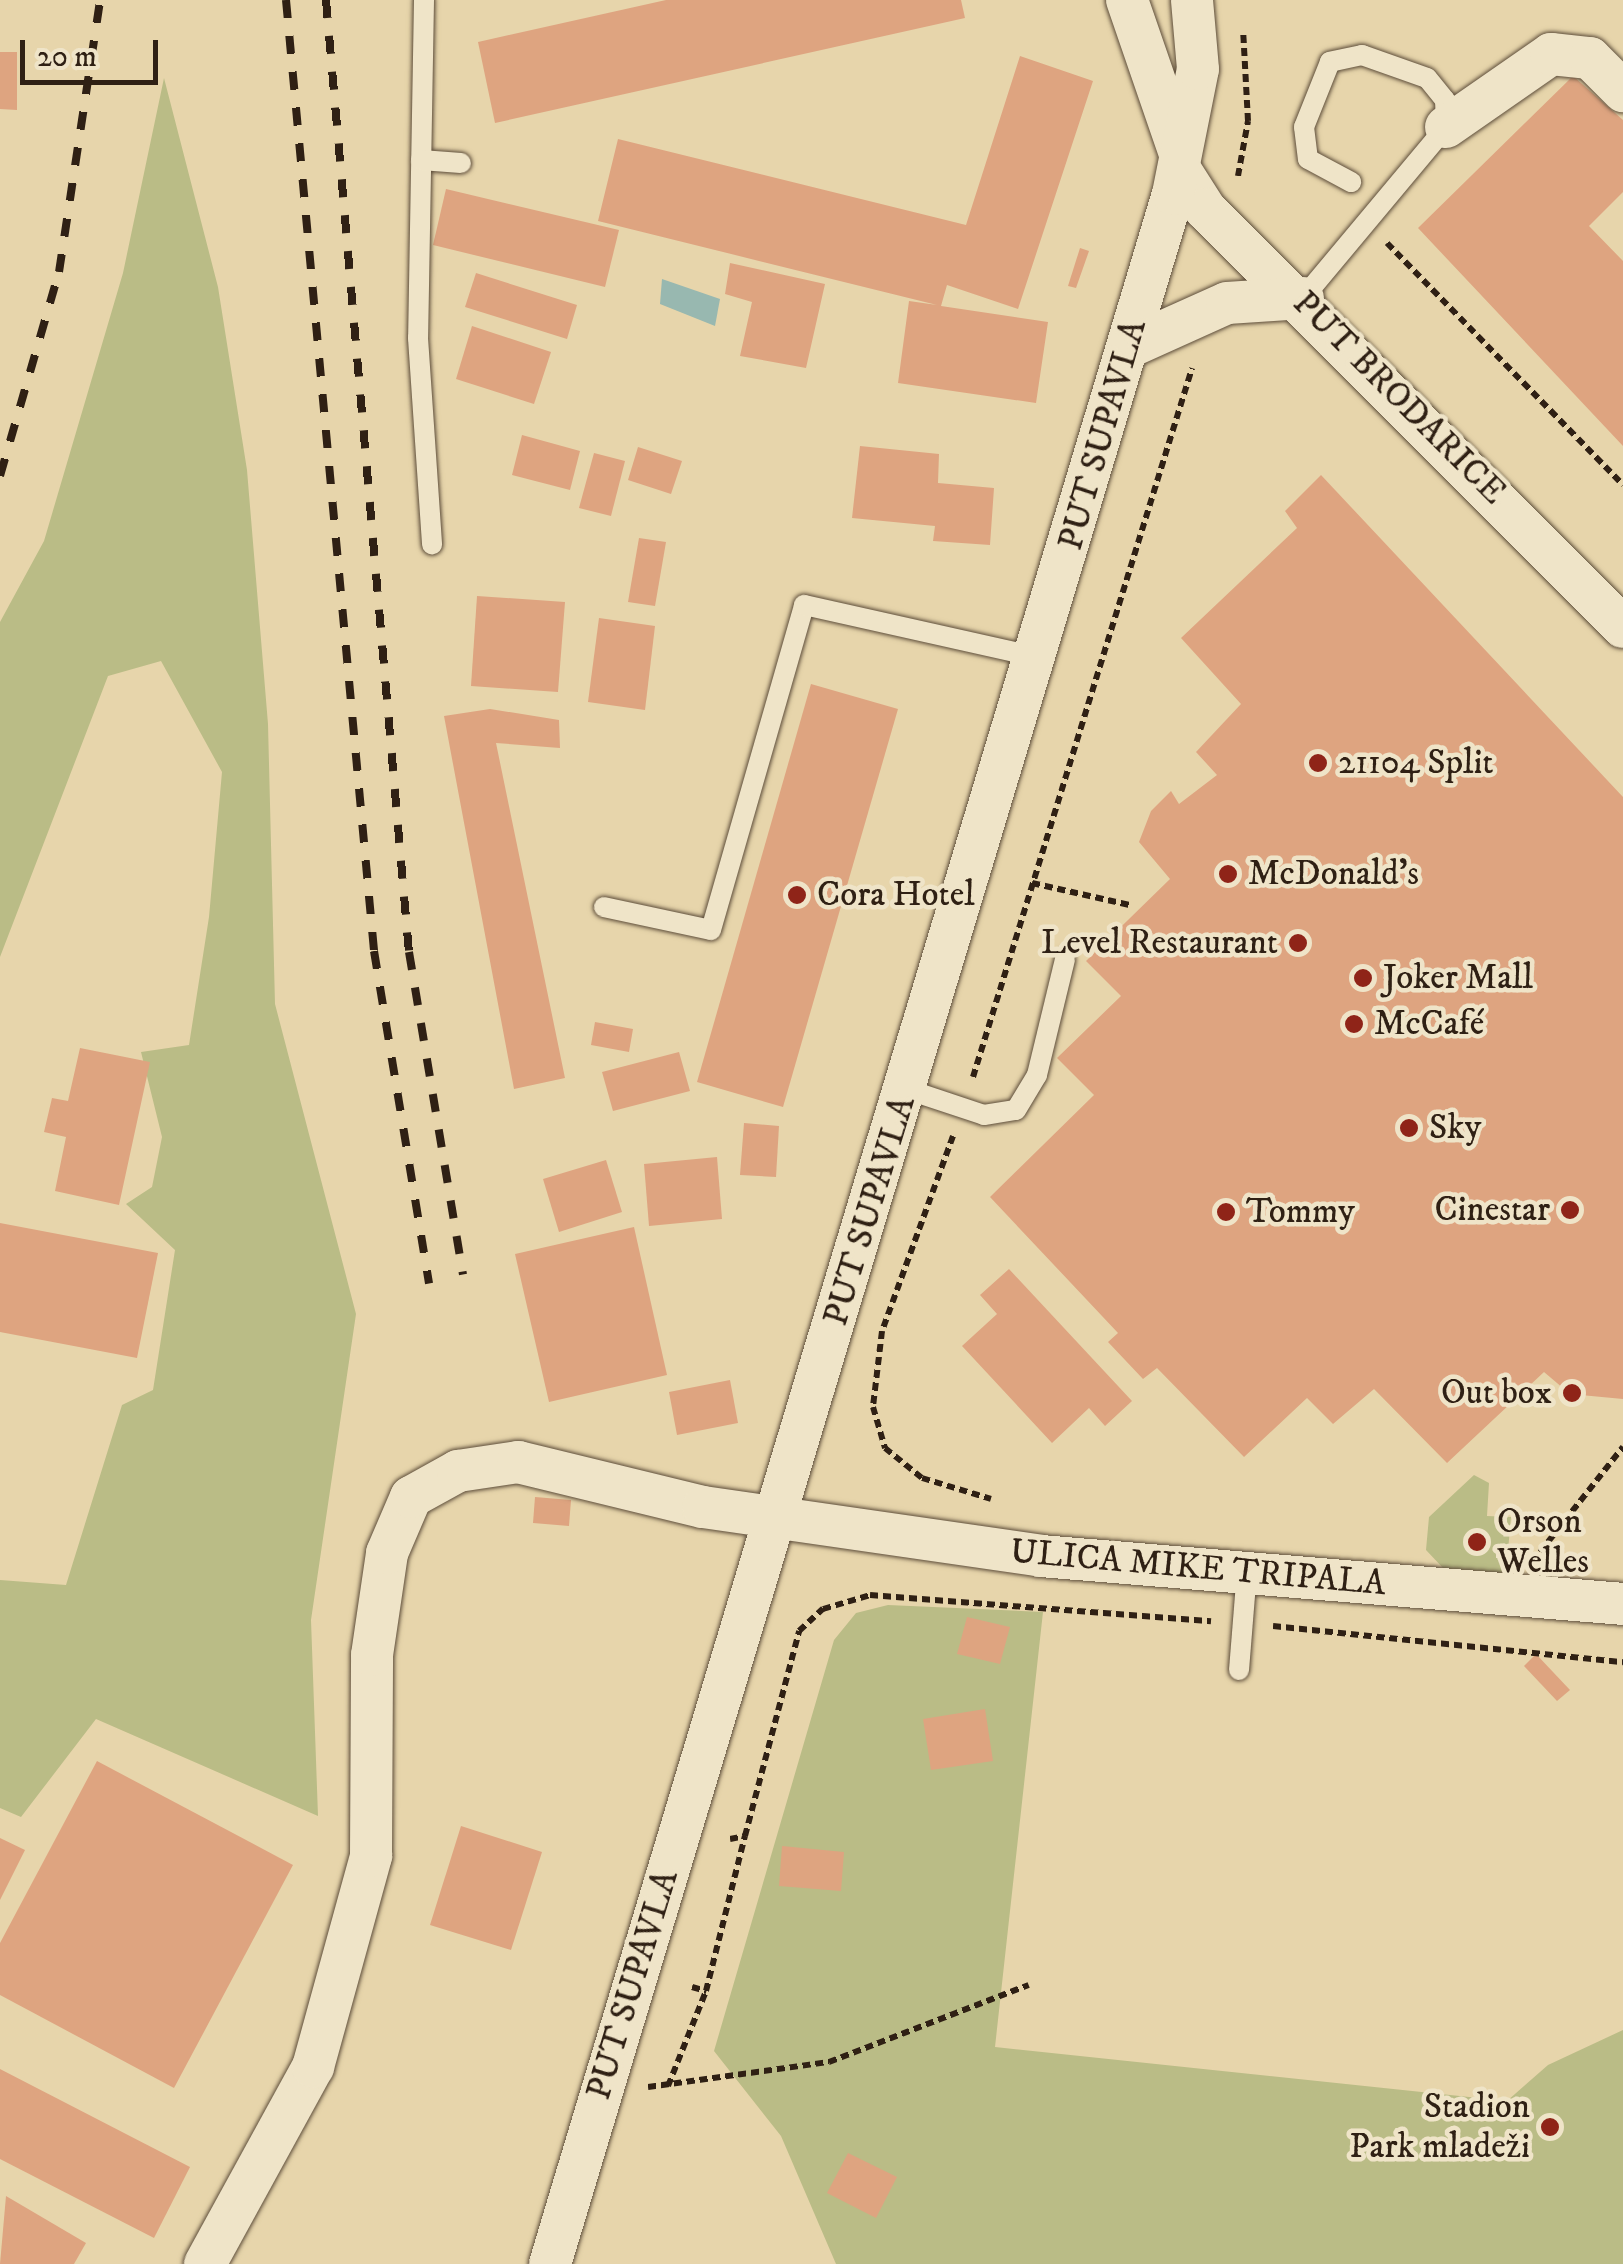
<!DOCTYPE html>
<meta charset="utf-8">
<style>
body{margin:0}
#map{position:relative;width:1623px;height:2264px;overflow:hidden;background:#e7d5ab;font-family:"IM FELL DW Pica",serif}
div>[style]{position:absolute}
.green>*{inset:0;background:#babc86}
.water>*{inset:0;background:#98b8b0}
.building>*{inset:0;background:#dea480}
.path>*{height:6px;margin-top:-3px;transform-origin:0;background:repeating-linear-gradient(90deg,#2f2014 0 8px,transparent 0 13px)}
.roads{filter:drop-shadow(0 0 2px #5d4d3a) drop-shadow(0 0 2px #5d4d3a)}
.lane>*{height:20px;margin:-10px;padding:0 10px;transform-origin:10px;border-radius:10px;background:#efe4c8}
.street>*{height:42px;margin:-21px;padding:0 21px;transform-origin:21px;border-radius:21px;background:#efe4c8}
.rail>*{height:8px;margin-top:-4px;transform-origin:0;background:repeating-linear-gradient(90deg,#2f2014 0 18px,transparent 0 36px)}
.dots>*{width:28px;height:28px;translate:-50% -50%;box-sizing:border-box;border:5px solid #efe4c8;border-radius:50%}
span{translate:-50% -50%;white-space:nowrap;text-align:center;line-height:1.15;-webkit-text-stroke:9px #efe4c8;paint-order:stroke}
.street-label{font-size:35px;color:#2f2014}
.poi-label{font-size:35px;color:#2f2014}
.left{translate:0 -50%;text-align:left}
.right{translate:-100% -50%;text-align:right}
.scale{position:absolute;left:20px;top:40px;width:138px;height:45px;box-sizing:border-box;border:5px solid #2f2014;border-top:0;padding-left:12px;font-size:30px;line-height:35px;white-space:nowrap;color:#2f2014;-webkit-text-stroke:8px #efe4c8;paint-order:stroke}
</style>
<div id="map">
<div class="green">
<i style="clip-path:polygon(164px 78px,218px 287px,247px 470px,268px 724px,275px 1004px,356px 1314px,311px 1620px,318px 1816px,96px 1719px,21px 1817px,0 1808px,0 1580px,66px 1585px,122px 1405px,153px 1390px,175px 1250px,126px 1204px,152px 1187px,162px 1137px,141px 1052px,189px 1045px,209px 917px,222px 772px,161px 661px,108px 676px,0 957px,0 622px,44px 541px,123px 273px)"></i>
<i style="clip-path:polygon(1474px 1475px,1489px 1483px,1487px 1516px,1511px 1517px,1506px 1573px,1443px 1568px,1426px 1550px,1429px 1517px)"></i>
<i style="clip-path:polygon(888px 1605px,1043px 1612px,995px 2047px,1507px 2101px,1548px 2065px,1623px 2030px,1623px 2264px,836px 2264px,781px 2136px,714px 2051px,834px 1640px,856px 1613px)"></i>
</div>
<div class="water">
<i style="clip-path:polygon(662px 279px,720px 299px,715px 326px,660px 304px)"></i>
</div>
<div class="building">
<i style="clip-path:polygon(666px 0,961px 0,965px 18px,495px 123px,478px 42px)"></i>
<i style="clip-path:polygon(0 52px,17px 52px,17px 110px,0 109px)"></i>
<i style="clip-path:polygon(1020px 56px,1093px 81px,1018px 309px,947px 285px,941px 306px,1048px 322px,1036px 403px,898px 383px,909px 301px,937px 305px,598px 221px,618px 139px,966px 225px)"></i>
<i style="clip-path:polygon(1573px 76px,1623px 120px,1623px 192px,1589px 226px,1623px 261px,1623px 446px,1418px 228px)"></i>
<i style="clip-path:polygon(446px 189px,619px 230px,605px 287px,433px 245px)"></i>
<i style="clip-path:polygon(1080px 248px,1089px 251px,1076px 288px,1068px 286px)"></i>
<i style="clip-path:polygon(730px 263px,825px 284px,806px 368px,740px 356px,752px 302px,725px 294px)"></i>
<i style="clip-path:polygon(476px 273px,577px 305px,567px 339px,465px 307px)"></i>
<i style="clip-path:polygon(472px 326px,551px 352px,534px 404px,456px 379px)"></i>
<i style="clip-path:polygon(522px 435px,580px 451px,570px 490px,512px 475px)"></i>
<i style="clip-path:polygon(860px 446px,939px 454px,938px 483px,994px 488px,990px 545px,933px 541px,935px 526px,852px 518px)"></i>
<i style="clip-path:polygon(638px 447px,682px 461px,671px 494px,628px 480px)"></i>
<i style="clip-path:polygon(594px 453px,625px 461px,611px 516px,579px 508px)"></i>
<i style="clip-path:polygon(1321px 475px,1623px 797px,1623px 1399px,1570px 1394px,1544px 1372px,1447px 1463px,1374px 1389px,1333px 1424px,1307px 1398px,1244px 1457px,1157px 1368px,1143px 1379px,1108px 1342px,1118px 1333px,990px 1197px,1094px 1095px,1057px 1058px,1121px 996px,1086px 961px,1170px 879px,1139px 842px,1151px 811px,1171px 791px,1179px 804px,1217px 775px,1196px 752px,1241px 704px,1181px 638px,1297px 528px,1285px 511px)"></i>
<i style="clip-path:polygon(639px 538px,666px 542px,655px 606px,628px 602px)"></i>
<i style="clip-path:polygon(477px 596px,565px 602px,558px 692px,471px 686px)"></i>
<i style="clip-path:polygon(599px 618px,655px 626px,645px 710px,588px 702px)"></i>
<i style="clip-path:polygon(811px 684px,898px 709px,783px 1107px,697px 1082px)"></i>
<i style="clip-path:polygon(490px 709px,559px 720px,560px 748px,496px 743px,565px 1078px,514px 1089px,444px 716px)"></i>
<i style="clip-path:polygon(595px 1022px,633px 1029px,629px 1052px,591px 1045px)"></i>
<i style="clip-path:polygon(80px 1048px,150px 1062px,119px 1205px,55px 1191px,66px 1137px,44px 1132px,52px 1098px,68px 1101px)"></i>
<i style="clip-path:polygon(679px 1052px,690px 1091px,613px 1111px,602px 1072px)"></i>
<i style="clip-path:polygon(744px 1123px,779px 1126px,776px 1177px,740px 1175px)"></i>
<i style="clip-path:polygon(717px 1157px,722px 1219px,649px 1226px,644px 1164px)"></i>
<i style="clip-path:polygon(606px 1160px,622px 1212px,559px 1232px,543px 1179px)"></i>
<i style="clip-path:polygon(0 1223px,158px 1253px,137px 1358px,0 1332px)"></i>
<i style="clip-path:polygon(634px 1227px,667px 1375px,549px 1402px,515px 1254px)"></i>
<i style="clip-path:polygon(1009px 1269px,1132px 1401px,1105px 1426px,1089px 1408px,1052px 1443px,962px 1346px,997px 1314px,980px 1295px)"></i>
<i style="clip-path:polygon(730px 1380px,738px 1423px,677px 1435px,669px 1392px)"></i>
<i style="clip-path:polygon(535px 1497px,571px 1500px,569px 1526px,533px 1523px)"></i>
<i style="clip-path:polygon(967px 1617px,1010px 1627px,1000px 1664px,957px 1654px)"></i>
<i style="clip-path:polygon(1536px 1654px,1570px 1690px,1557px 1701px,1524px 1666px)"></i>
<i style="clip-path:polygon(985px 1709px,993px 1761px,931px 1770px,923px 1719px)"></i>
<i style="clip-path:polygon(97px 1761px,293px 1865px,174px 2088px,0 1995px,0 1943px)"></i>
<i style="clip-path:polygon(461px 1826px,542px 1852px,511px 1950px,430px 1925px)"></i>
<i style="clip-path:polygon(0 1838px,25px 1850px,0 1900px)"></i>
<i style="clip-path:polygon(782px 1846px,844px 1852px,841px 1891px,779px 1886px)"></i>
<i style="clip-path:polygon(0 2069px,190px 2167px,154px 2238px,0 2159px)"></i>
<i style="clip-path:polygon(848px 2153px,897px 2177px,876px 2218px,827px 2193px)"></i>
<i style="clip-path:polygon(6px 2196px,86px 2243px,74px 2264px,0 2264px)"></i>
</div>
<div class="path">
<i style="left:1238px;top:176px;width:56px;rotate:-79.7deg"></i>
<i style="left:1248px;top:121px;width:91px;rotate:-93.1deg"></i>
<i style="left:1387px;top:243px;width:338px;rotate:45.7deg"></i>
<i style="left:1032px;top:883px;width:100px;rotate:12.7deg"></i>
<i style="left:973px;top:1077px;width:742px;rotate:-72.83deg"></i>
<i style="left:953px;top:1136px;width:208px;rotate:110deg"></i>
<i style="left:882px;top:1331px;width:77px;rotate:96.8deg"></i>
<i style="left:873px;top:1407px;width:43px;rotate:73.7deg"></i>
<i style="left:885px;top:1448px;width:48px;rotate:39deg"></i>
<i style="left:922px;top:1478px;width:72px;rotate:16.9deg"></i>
<i style="left:1540px;top:1552px;width:134px;rotate:-51.7deg"></i>
<i style="left:1273px;top:1626px;width:352px;rotate:5.9deg"></i>
<i style="left:730px;top:1839px;width:15px;rotate:-11deg"></i>
<i style="left:745px;top:1836px;width:212px;rotate:-75.2deg"></i>
<i style="left:799px;top:1631px;width:33px;rotate:-43deg"></i>
<i style="left:823px;top:1609px;width:49px;rotate:-16.6deg"></i>
<i style="left:870px;top:1595px;width:342px;rotate:4.4deg"></i>
<i style="left:692px;top:1987px;width:15px;rotate:16deg"></i>
<i style="left:668px;top:2086px;width:102px;rotate:-68.2deg"></i>
<i style="left:706px;top:1991px;width:160px;rotate:-75.9deg"></i>
<i style="left:648px;top:2087px;width:183px;rotate:-7.9deg"></i>
<i style="left:829px;top:2062px;width:214px;rotate:-21.1deg"></i>
</div>
<div class="roads">
<div class="lane">
<i style="left:424px;top:0;width:338px;rotate:91deg"></i>
<i style="left:418px;top:338px;width:207px;rotate:86.1deg"></i>
<i style="left:421px;top:160px;width:40px;rotate:4.3deg"></i>
<i style="left:1303px;top:298px;width:223px;rotate:-50.1deg"></i>
<i style="left:1446px;top:127px;width:27px;rotate:-92deg"></i>
<i style="left:1445px;top:100px;width:28px;rotate:-129deg"></i>
<i style="left:1427px;top:78px;width:69px;rotate:-160.5deg"></i>
<i style="left:1362px;top:55px;width:33px;rotate:168deg"></i>
<i style="left:1330px;top:62px;width:70px;rotate:111.8deg"></i>
<i style="left:1304px;top:127px;width:32px;rotate:83deg"></i>
<i style="left:1308px;top:159px;width:49px;rotate:28.1deg"></i>
<i style="left:604px;top:907px;width:109px;rotate:12.1deg"></i>
<i style="left:711px;top:930px;width:338px;rotate:-74deg"></i>
<i style="left:804px;top:605px;width:239px;rotate:12.6deg"></i>
<i style="left:906px;top:1089px;width:82px;rotate:18.4deg"></i>
<i style="left:984px;top:1115px;width:32px;rotate:-9deg"></i>
<i style="left:1016px;top:1110px;width:41px;rotate:-59deg"></i>
<i style="left:1037px;top:1075px;width:119px;rotate:-76.4deg"></i>
<i style="left:1239px;top:1670px;width:99px;rotate:-85.4deg"></i>
</div>
<div class="street">
<i style="left:1127px;top:0;width:163px;rotate:71deg"></i>
<i style="left:1446px;top:127px;width:128px;rotate:-34.8deg"></i>
<i style="left:1551px;top:54px;width:39px;rotate:6deg"></i>
<i style="left:1590px;top:58px;width:47px;rotate:45deg"></i>
<i style="left:1179px;top:168px;width:49px;rotate:57.6deg"></i>
<i style="left:1205px;top:209px;width:591px;rotate:45deg"></i>
<i style="left:1129px;top:347px;width:107px;rotate:-24.2deg"></i>
<i style="left:1227px;top:303px;width:76px;rotate:-3.8deg"></i>
<i style="left:205px;top:2264px;width:225px;rotate:-61.3deg"></i>
<i style="left:313px;top:2067px;width:219px;rotate:-74.6deg"></i>
<i style="left:371px;top:1856px;width:201px;rotate:-89.7deg"></i>
<i style="left:372px;top:1655px;width:103px;rotate:-81.6deg"></i>
<i style="left:387px;top:1553px;width:61px;rotate:-66.8deg"></i>
<i style="left:411px;top:1497px;width:54px;rotate:-29deg"></i>
<i style="left:458px;top:1471px;width:61px;rotate:-8.5deg"></i>
<i style="left:518px;top:1462px;width:190px;rotate:13.7deg"></i>
<i style="left:703px;top:1507px;width:342px;rotate:8.2deg"></i>
<i style="left:1041px;top:1556px;width:584px;rotate:4.71deg"></i>
<i style="left:550px;top:2264px;width:2162px;rotate:-73.25deg"></i>
<i style="left:1173px;top:194px;width:127px;rotate:-78.7deg"></i>
<i style="left:1198px;top:69px;width:69px;rotate:-95deg"></i>
</div>
</div>
<div class="rail">
<i style="left:286px;top:0;width:955px;rotate:84.71deg"></i>
<i style="left:374px;top:951px;width:337px;rotate:80.6deg"></i>
<i style="left:326px;top:0;width:956px;rotate:85.02deg"></i>
<i style="left:409px;top:952px;width:327px;rotate:80.5deg"></i>
<i style="left:0;top:476px;width:212px;rotate:-73.9deg"></i>
<i style="left:59px;top:272px;width:275px;rotate:-81.4deg"></i>
</div>
<div class="dots">
<i style="left:1318px;top:763px;background:#8f2418"></i>
<i style="left:1228px;top:874px;background:#8f2418"></i>
<i style="left:797px;top:895px;background:#8f2418"></i>
<i style="left:1298px;top:943px;background:#8f2418"></i>
<i style="left:1363px;top:978px;background:#8f2418"></i>
<i style="left:1354px;top:1024px;background:#8f2418"></i>
<i style="left:1409px;top:1128px;background:#8f2418"></i>
<i style="left:1570px;top:1210px;background:#8f2418"></i>
<i style="left:1226px;top:1212px;background:#8f2418"></i>
<i style="left:1572px;top:1393px;background:#8f2418"></i>
<i style="left:1477px;top:1542px;background:#8f2418"></i>
<i style="left:1550px;top:2127px;background:#8f2418"></i>
</div>
<div class="street-label">
<span style="left:1399px;top:398px;rotate:45deg">PUT BRODARICE</span>
<span style="left:1103px;top:435px;rotate:-74deg">PUT SUPAVLA</span>
<span style="left:870px;top:1211px;rotate:-73deg">PUT SUPAVLA</span>
<span style="left:1198px;top:1568px;rotate:5deg">ULICA MIKE TRIPALA</span>
<span style="left:633px;top:1985px;rotate:-73deg">PUT SUPAVLA</span>
</div>
<div class="poi-label">
<span class="left" style="left:1338px;top:763px">21104 Split</span>
<span class="left" style="left:1248px;top:874px">McDonald's</span>
<span class="left" style="left:817px;top:895px">Cora Hotel</span>
<span class="right" style="left:1278px;top:943px">Level Restaurant</span>
<span class="left" style="left:1383px;top:978px">Joker Mall</span>
<span class="left" style="left:1374px;top:1024px">McCafé</span>
<span class="left" style="left:1429px;top:1128px">Sky</span>
<span class="right" style="left:1550px;top:1210px">Cinestar</span>
<span class="left" style="left:1246px;top:1212px">Tommy</span>
<span class="right" style="left:1552px;top:1393px">Out box</span>
<span class="left" style="left:1497px;top:1542px">Orson<br>Welles</span>
<span class="right" style="left:1530px;top:2127px">Stadion<br>Park mladeži</span>
</div>
<div class="scale">20 m</div>
</div>
